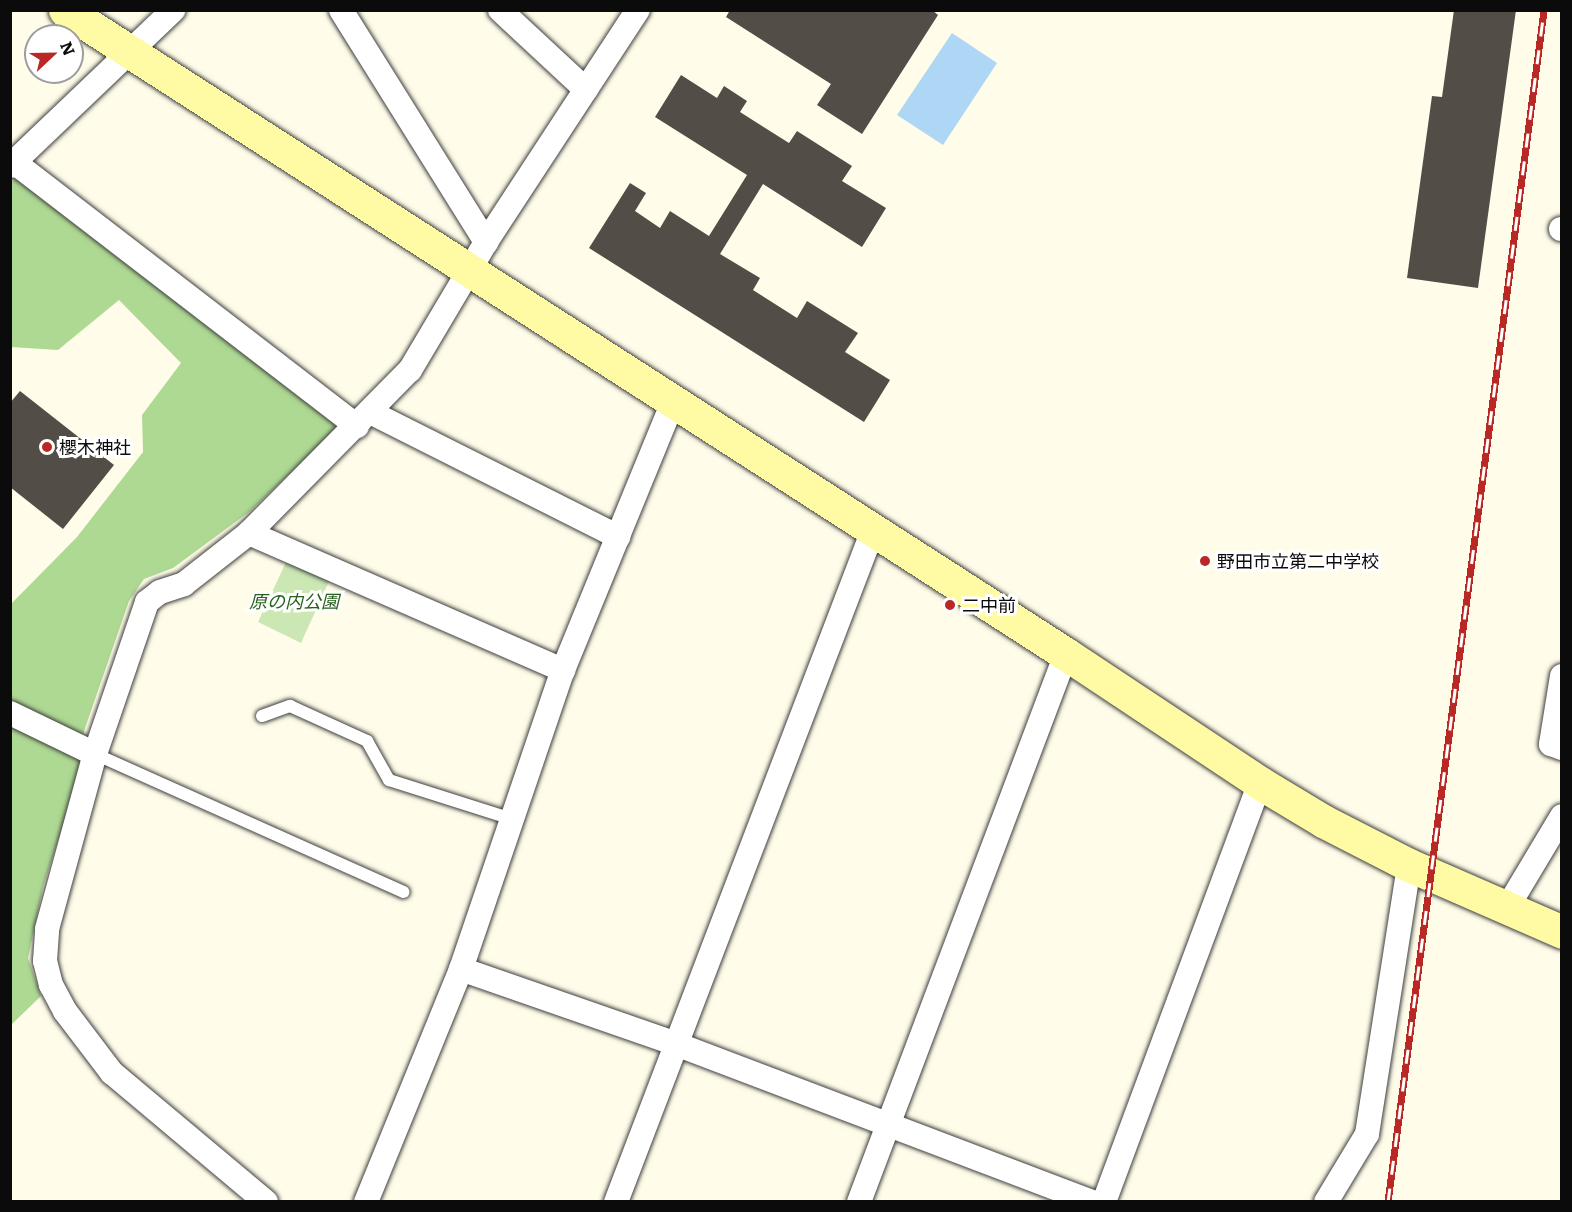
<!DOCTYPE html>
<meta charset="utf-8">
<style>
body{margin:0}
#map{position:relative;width:1572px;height:1212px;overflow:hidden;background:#fffce9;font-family:Literata,"Noto Sans JP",serif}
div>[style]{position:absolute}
.green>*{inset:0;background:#cbe8b4}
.forest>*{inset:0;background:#aed993}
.water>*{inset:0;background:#aed6f5}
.building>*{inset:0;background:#534d47}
.roads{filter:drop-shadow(0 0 2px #3e3e3e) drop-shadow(0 0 2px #3e3e3e)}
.lane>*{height:12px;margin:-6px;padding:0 6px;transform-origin:6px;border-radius:6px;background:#fff}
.street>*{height:24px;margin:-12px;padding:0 12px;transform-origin:12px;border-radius:12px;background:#fff}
.secondary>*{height:33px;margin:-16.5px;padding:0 16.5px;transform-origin:16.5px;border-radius:16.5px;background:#fffba4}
.rail>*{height:7px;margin-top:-3.5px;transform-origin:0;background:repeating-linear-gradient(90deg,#fff 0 14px,#b92825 0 28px);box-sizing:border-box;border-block:2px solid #b92825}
.dots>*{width:16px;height:16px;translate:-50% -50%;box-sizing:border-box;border:3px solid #fff;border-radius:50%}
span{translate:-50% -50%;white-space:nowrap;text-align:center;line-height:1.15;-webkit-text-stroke:6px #fff;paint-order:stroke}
.poi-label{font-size:18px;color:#0b0b0b}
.left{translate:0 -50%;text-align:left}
.park-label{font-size:18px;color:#26611d;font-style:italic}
.frame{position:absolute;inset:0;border:12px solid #0b0b0b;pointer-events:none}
.north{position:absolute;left:24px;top:24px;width:60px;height:60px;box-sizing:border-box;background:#fff;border:2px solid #9d9d9d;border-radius:50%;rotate:68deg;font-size:16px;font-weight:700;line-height:24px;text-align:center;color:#0b0b0b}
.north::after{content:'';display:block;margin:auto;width:21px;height:27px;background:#b92825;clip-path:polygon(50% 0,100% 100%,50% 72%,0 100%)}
</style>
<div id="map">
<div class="green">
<i style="clip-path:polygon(287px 560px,330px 579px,301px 643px,258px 622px)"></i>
</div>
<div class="forest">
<i style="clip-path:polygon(18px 176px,334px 423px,335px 431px,249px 512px,173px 568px,144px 579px,129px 601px,84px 731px,80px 772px,43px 887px,28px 958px,41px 996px,11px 1025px,11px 604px,77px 537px,143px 452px,142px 415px,181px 363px,119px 300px,58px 350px,11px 347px,11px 183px)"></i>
</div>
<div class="water">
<i style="clip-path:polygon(952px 33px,997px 63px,943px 145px,897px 115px)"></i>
</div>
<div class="building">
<i style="clip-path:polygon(730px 10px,932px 10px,938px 15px,862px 134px,817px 105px,831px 84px,726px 17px)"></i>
<i style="clip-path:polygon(1454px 10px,1516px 10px,1478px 288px,1407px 278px,1432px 96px,1442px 97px)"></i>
<i style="clip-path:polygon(681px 75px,717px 98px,724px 86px,747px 101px,740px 112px,789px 143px,797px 131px,852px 166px,842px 181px,886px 208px,862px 247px,763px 184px,720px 254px,760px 278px,753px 290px,797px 318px,807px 301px,858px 333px,845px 352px,890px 380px,864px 422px,589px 248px,630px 183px,646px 193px,635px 211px,660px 228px,670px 211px,709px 236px,747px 175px,655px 117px)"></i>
<i style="clip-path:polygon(20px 391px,114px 465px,63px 529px,10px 487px,10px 403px)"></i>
</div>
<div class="roads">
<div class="lane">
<i style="left:262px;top:716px;width:30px;rotate:-20deg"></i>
<i style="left:290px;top:706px;width:85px;rotate:24.4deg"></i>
<i style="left:367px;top:741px;width:45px;rotate:60.6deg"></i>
<i style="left:389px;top:780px;width:129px;rotate:17.6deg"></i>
<i style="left:95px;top:754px;width:338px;rotate:24.1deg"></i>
</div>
<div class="street">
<i style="left:341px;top:10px;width:274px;rotate:58deg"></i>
<i style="left:500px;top:10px;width:117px;rotate:42.9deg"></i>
<i style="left:14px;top:162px;width:433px;rotate:37.6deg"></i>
<i style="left:10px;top:166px;width:226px;rotate:-43.7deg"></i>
<i style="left:1561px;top:229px;width:1px"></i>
<i style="left:370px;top:412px;width:278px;rotate:26.7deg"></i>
<i style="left:249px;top:533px;width:343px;rotate:23.6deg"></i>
<i style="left:1562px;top:676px;width:69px;rotate:99.2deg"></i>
<i style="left:1551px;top:744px;width:12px;rotate:20deg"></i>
<i style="left:10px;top:713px;width:94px;rotate:25.8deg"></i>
<i style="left:1507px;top:908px;width:107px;rotate:-59.1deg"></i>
<i style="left:461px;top:969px;width:228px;rotate:19.2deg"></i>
<i style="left:676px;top:1044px;width:445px;rotate:20.8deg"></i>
<i style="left:266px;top:1202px;width:201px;rotate:-140deg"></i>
<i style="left:112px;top:1073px;width:78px;rotate:-127.2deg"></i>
<i style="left:65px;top:1011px;width:30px;rotate:-118deg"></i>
<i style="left:51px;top:985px;width:25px;rotate:-104deg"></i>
<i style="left:45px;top:961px;width:32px;rotate:-86deg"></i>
<i style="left:47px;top:929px;width:181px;rotate:-74.7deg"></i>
<i style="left:95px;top:754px;width:161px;rotate:-71.1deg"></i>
<i style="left:147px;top:602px;width:16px;rotate:-38deg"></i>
<i style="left:160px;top:592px;width:25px;rotate:-18deg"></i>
<i style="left:184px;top:584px;width:83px;rotate:-38.1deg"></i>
<i style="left:249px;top:533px;width:229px;rotate:-45.4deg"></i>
<i style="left:410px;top:370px;width:149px;rotate:-59.3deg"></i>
<i style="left:486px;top:242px;width:277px;rotate:-56.8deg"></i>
<i style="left:366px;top:1202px;width:252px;rotate:-67.8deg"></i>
<i style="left:461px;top:969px;width:316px;rotate:-71.2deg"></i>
<i style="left:563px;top:670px;width:290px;rotate:-67.7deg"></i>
<i style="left:616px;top:1202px;width:719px;rotate:-69.07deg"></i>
<i style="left:859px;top:1202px;width:586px;rotate:-69.31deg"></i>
<i style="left:1104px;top:1202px;width:447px;rotate:-69.6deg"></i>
<i style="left:1326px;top:1202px;width:79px;rotate:-58.9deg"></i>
<i style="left:1367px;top:1134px;width:272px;rotate:-81.1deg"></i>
</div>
<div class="secondary">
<i style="left:65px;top:10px;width:1190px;rotate:32.76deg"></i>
<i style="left:1066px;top:654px;width:233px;rotate:33.6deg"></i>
<i style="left:1260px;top:783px;width:74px;rotate:31.1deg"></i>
<i style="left:1323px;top:821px;width:97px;rotate:27.1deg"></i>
<i style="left:1409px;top:865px;width:167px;rotate:23.6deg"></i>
</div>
</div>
<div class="rail">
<i style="left:1388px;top:1202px;width:1202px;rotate:-82.54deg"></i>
</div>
<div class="dots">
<i style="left:47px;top:447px;background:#b92825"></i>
<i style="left:1205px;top:561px;background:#b92825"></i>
<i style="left:950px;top:605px;background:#b92825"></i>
</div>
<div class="poi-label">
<span class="left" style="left:59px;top:447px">櫻木神社</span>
<span class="left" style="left:1217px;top:561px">野田市立第二中学校</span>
<span class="left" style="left:962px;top:605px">二中前</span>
</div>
<div class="park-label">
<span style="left:294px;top:601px">原の内公園</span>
</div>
<div class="frame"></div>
<div class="north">N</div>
</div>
